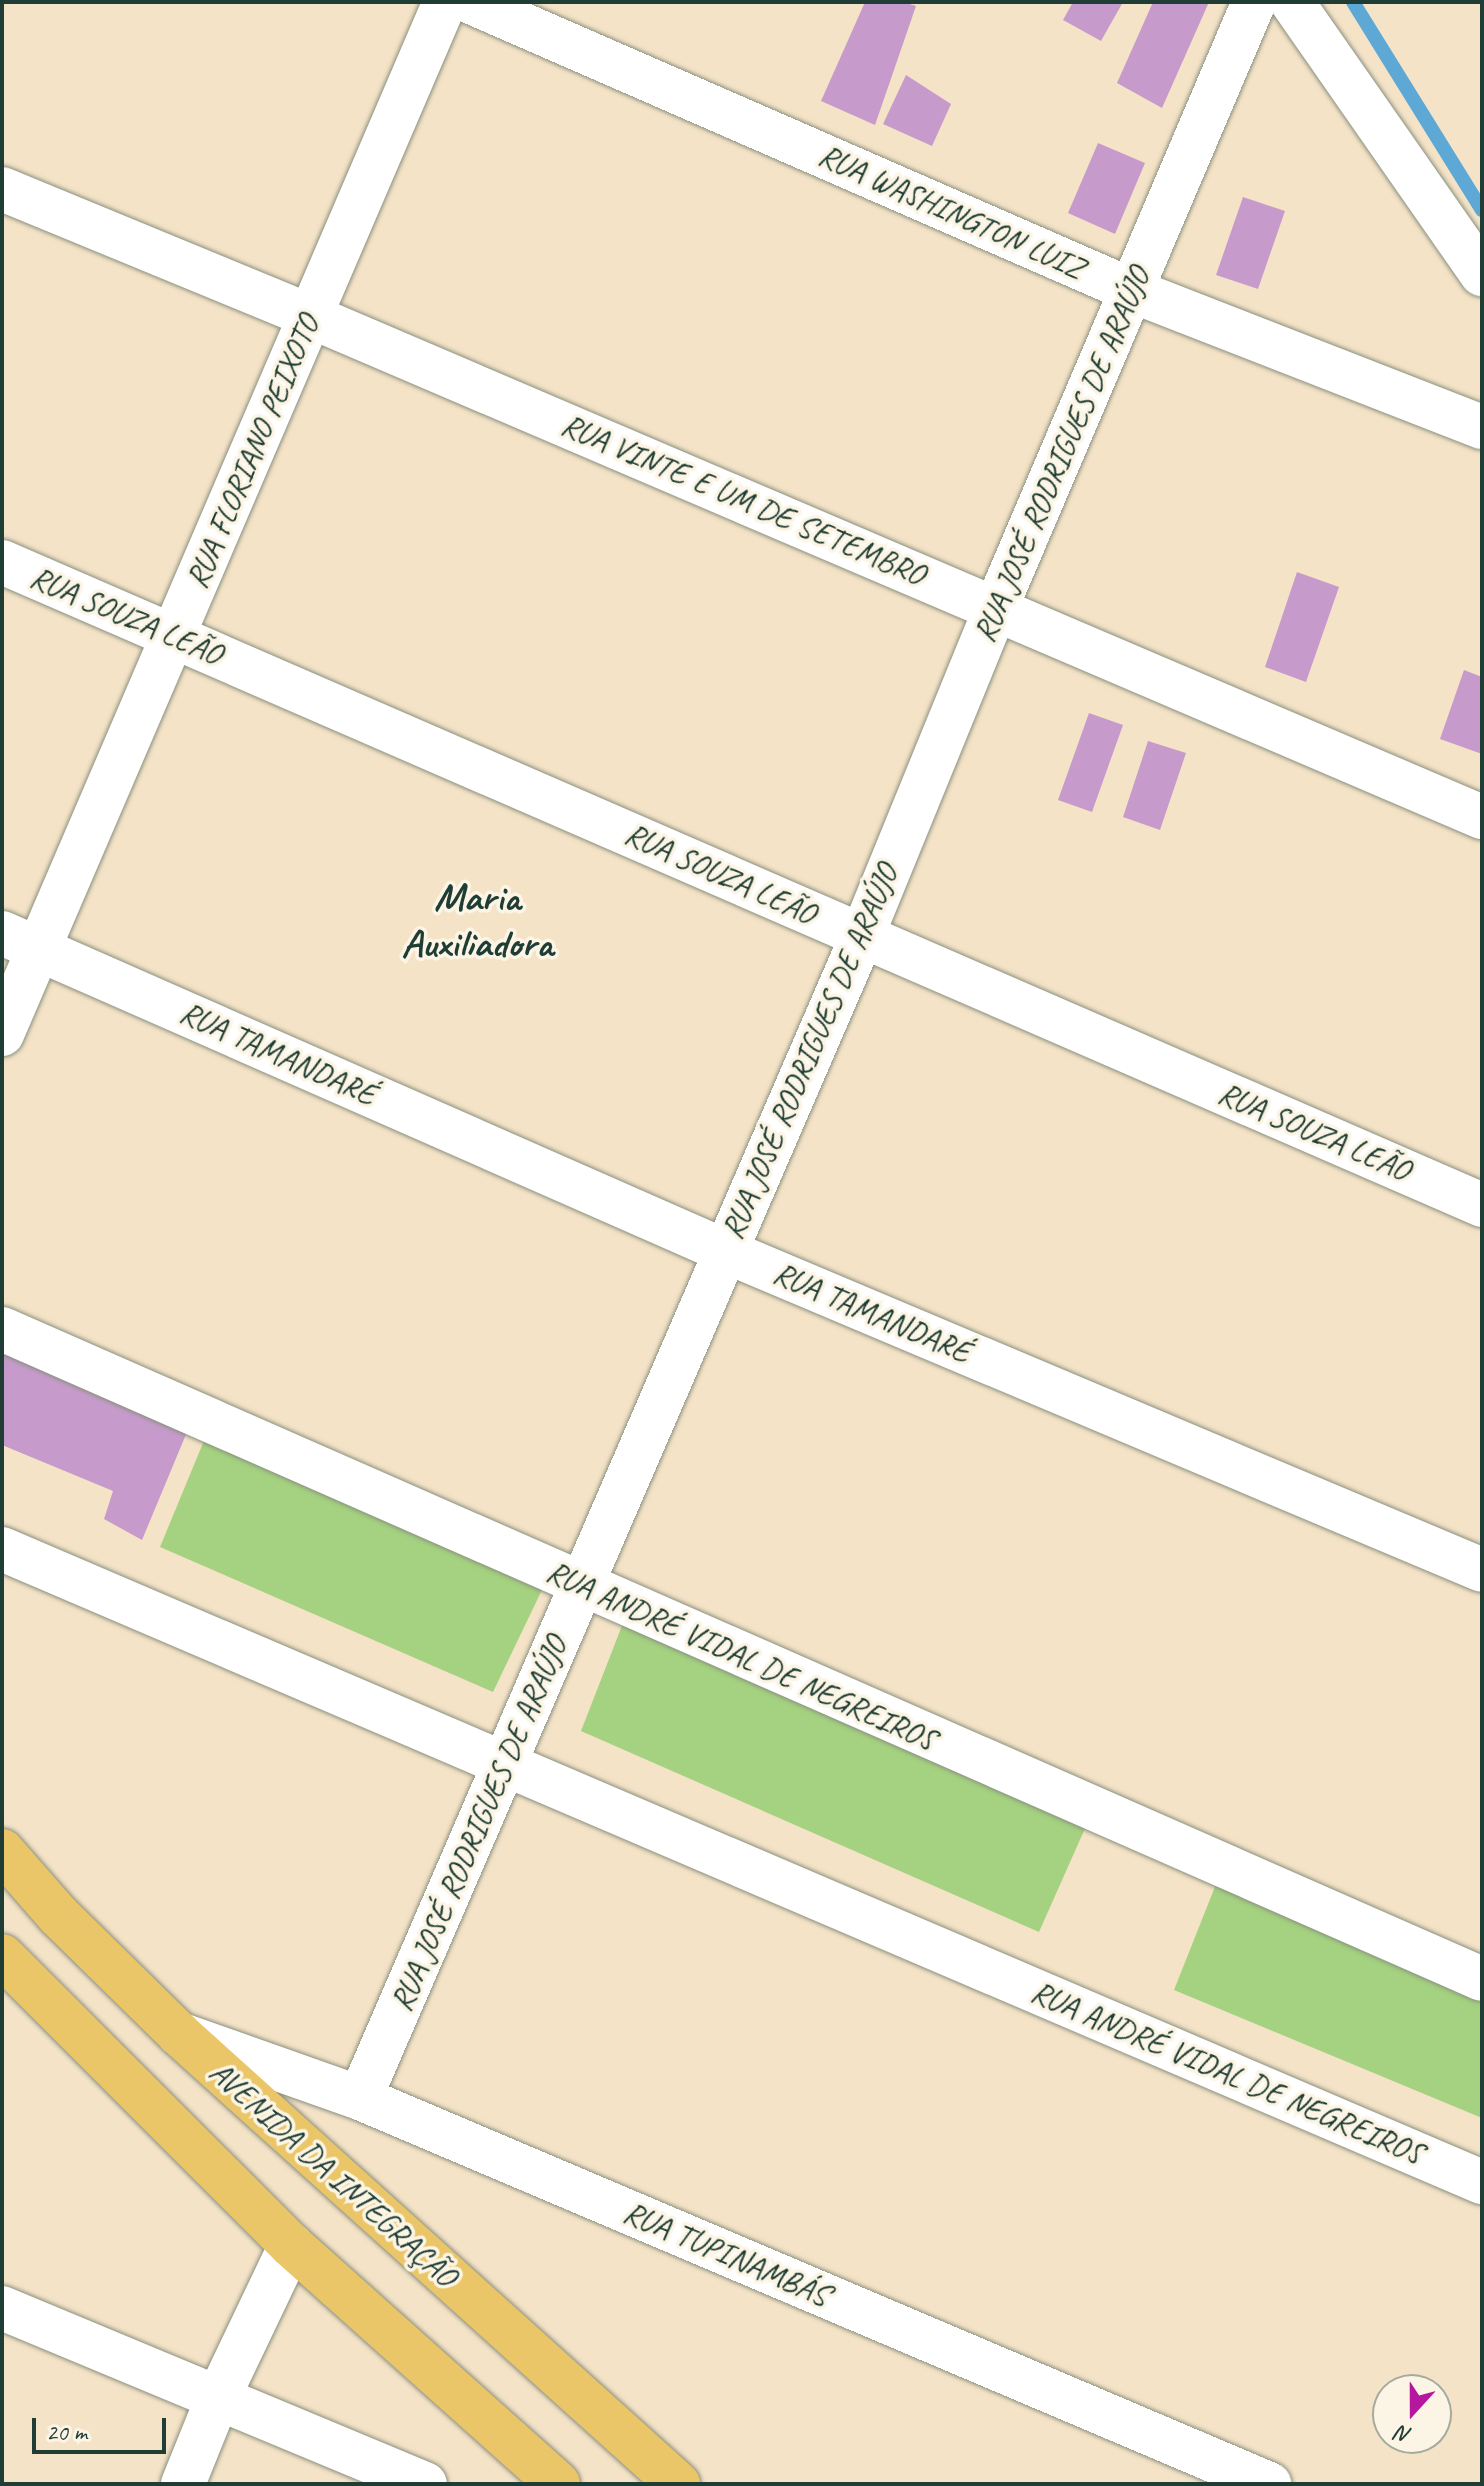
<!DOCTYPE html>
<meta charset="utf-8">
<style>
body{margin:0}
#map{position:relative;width:1484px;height:2486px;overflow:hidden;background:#f5e3c8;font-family:Caveat,sans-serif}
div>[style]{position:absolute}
.green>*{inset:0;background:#a4d280}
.stream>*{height:14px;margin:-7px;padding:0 7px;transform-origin:7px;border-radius:7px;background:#5da8d5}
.building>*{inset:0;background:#c69bcc}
.roads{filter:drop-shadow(0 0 2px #8a907e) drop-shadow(0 0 2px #8a907e)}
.minor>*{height:44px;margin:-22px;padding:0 22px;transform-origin:22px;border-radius:22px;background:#fff}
.major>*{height:44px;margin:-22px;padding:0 22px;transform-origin:22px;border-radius:22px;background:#eac669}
span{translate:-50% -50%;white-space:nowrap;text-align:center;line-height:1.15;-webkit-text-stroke:7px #fcf5e5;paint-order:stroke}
.street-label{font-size:32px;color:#1f3d34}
.district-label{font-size:40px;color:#1f3d34;font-weight:700}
.frame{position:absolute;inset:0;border:4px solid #1f3d34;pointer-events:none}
.north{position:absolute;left:1372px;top:2374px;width:80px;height:80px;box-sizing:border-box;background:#fcf5e5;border:2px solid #a4ab9e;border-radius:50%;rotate:201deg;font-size:22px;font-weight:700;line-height:32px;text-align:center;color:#1f3d34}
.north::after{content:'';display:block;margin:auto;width:28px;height:36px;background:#b5179e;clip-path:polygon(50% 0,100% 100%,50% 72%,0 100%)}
.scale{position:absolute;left:32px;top:2418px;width:134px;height:36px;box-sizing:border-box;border:4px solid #1f3d34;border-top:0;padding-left:10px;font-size:24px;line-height:28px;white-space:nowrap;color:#1f3d34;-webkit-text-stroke:6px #fcf5e5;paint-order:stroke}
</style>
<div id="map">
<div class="green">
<i style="clip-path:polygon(208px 1431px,551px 1571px,493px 1692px,160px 1547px)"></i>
<i style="clip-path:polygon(625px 1618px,1095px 1806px,1039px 1932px,581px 1731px)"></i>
<i style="clip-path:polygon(1224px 1864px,1482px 1976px,1482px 2118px,1174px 1990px)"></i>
</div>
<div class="stream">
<i style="left:1353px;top:2px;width:245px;rotate:58.2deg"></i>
</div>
<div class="building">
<i style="clip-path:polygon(865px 2px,903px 2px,916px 6px,875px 125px,821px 101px)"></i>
<i style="clip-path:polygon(1073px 2px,1123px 2px,1101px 41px,1063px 20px)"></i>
<i style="clip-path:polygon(1153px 2px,1209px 2px,1162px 108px,1117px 83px)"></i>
<i style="clip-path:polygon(906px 75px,951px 104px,932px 146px,883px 124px)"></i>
<i style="clip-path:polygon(1098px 143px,1145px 163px,1115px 234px,1068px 213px)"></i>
<i style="clip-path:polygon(1243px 197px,1285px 211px,1258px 289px,1216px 275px)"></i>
<i style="clip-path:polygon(1297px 572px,1339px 587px,1306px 682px,1265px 667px)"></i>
<i style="clip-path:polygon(1464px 670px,1482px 677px,1482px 754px,1440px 739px)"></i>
<i style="clip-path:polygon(1089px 713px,1123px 725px,1092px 812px,1058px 800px)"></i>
<i style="clip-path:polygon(1148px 741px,1186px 753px,1160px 830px,1123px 817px)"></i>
<i style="clip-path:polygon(2px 1344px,192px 1420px,142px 1540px,104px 1519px,113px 1491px,2px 1445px)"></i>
</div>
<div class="roads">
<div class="minor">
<i style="left:471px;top:2px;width:722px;rotate:23.58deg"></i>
<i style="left:1133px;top:291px;width:375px;rotate:21.3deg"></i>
<i style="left:1292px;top:2px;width:332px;rotate:55.1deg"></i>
<i style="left:2px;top:189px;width:333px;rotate:22.4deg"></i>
<i style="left:310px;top:316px;width:1275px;rotate:23.15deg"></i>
<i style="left:2px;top:562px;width:1614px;rotate:23.48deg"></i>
<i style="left:2px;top:933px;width:790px;rotate:23.74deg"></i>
<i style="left:725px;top:1251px;width:821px;rotate:22.85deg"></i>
<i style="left:2px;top:1034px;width:1123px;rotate:-66.77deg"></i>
<i style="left:2px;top:1329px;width:1616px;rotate:23.71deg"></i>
<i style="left:2px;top:1549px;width:1610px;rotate:23.16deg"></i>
<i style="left:179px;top:2034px;width:192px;rotate:19.5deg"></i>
<i style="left:360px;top:2098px;width:988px;rotate:23.01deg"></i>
<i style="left:360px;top:2098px;width:1266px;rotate:-66.63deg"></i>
<i style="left:862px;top:936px;width:354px;rotate:-67.8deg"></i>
<i style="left:996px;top:608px;width:659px;rotate:-66.94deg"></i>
<i style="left:2px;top:2308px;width:458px;rotate:22.6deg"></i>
<i style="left:183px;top:2484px;width:91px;rotate:-68deg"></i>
<i style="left:217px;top:2400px;width:172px;rotate:-64.5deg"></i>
</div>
<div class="major">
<i style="left:2px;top:1851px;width:85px;rotate:48.8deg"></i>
<i style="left:58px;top:1915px;width:170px;rotate:44.5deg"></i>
<i style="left:179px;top:2034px;width:672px;rotate:42.04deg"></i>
<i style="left:2px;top:1956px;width:409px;rotate:45deg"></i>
<i style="left:291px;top:2245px;width:358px;rotate:41.8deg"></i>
</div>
</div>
<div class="street-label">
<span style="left:951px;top:212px;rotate:24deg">RUA WASHINGTON LUIZ</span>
<span style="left:253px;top:452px;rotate:-67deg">RUA FLORIANO PEIXOTO</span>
<span style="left:1062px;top:455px;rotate:-67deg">RUA JOSÉ RODRIGUES DE ARAÚJO</span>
<span style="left:743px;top:500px;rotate:23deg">RUA VINTE E UM DE SETEMBRO</span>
<span style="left:126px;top:616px;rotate:23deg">RUA SOUZA LEÃO</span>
<span style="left:720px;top:874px;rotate:24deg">RUA SOUZA LEÃO</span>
<span style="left:810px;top:1052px;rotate:-67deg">RUA JOSÉ RODRIGUES DE ARAÚJO</span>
<span style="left:278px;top:1054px;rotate:24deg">RUA TAMANDARÉ</span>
<span style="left:1314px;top:1132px;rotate:23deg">RUA SOUZA LEÃO</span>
<span style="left:872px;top:1313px;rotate:23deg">RUA TAMANDARÉ</span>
<span style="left:741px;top:1656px;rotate:24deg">RUA ANDRÉ VIDAL DE NEGREIROS</span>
<span style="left:479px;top:1824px;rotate:-67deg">RUA JOSÉ RODRIGUES DE ARAÚJO</span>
<span style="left:1227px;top:2073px;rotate:23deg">RUA ANDRÉ VIDAL DE NEGREIROS</span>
<span style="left:333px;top:2174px;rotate:42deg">AVENIDA DA INTEGRAÇÃO</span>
<span style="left:726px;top:2254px;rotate:23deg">RUA TUPINAMBÁS</span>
</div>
<div class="district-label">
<span style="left:477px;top:920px">Maria<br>Auxiliadora</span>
</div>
<div class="frame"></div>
<div class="north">N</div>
<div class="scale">20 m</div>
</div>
